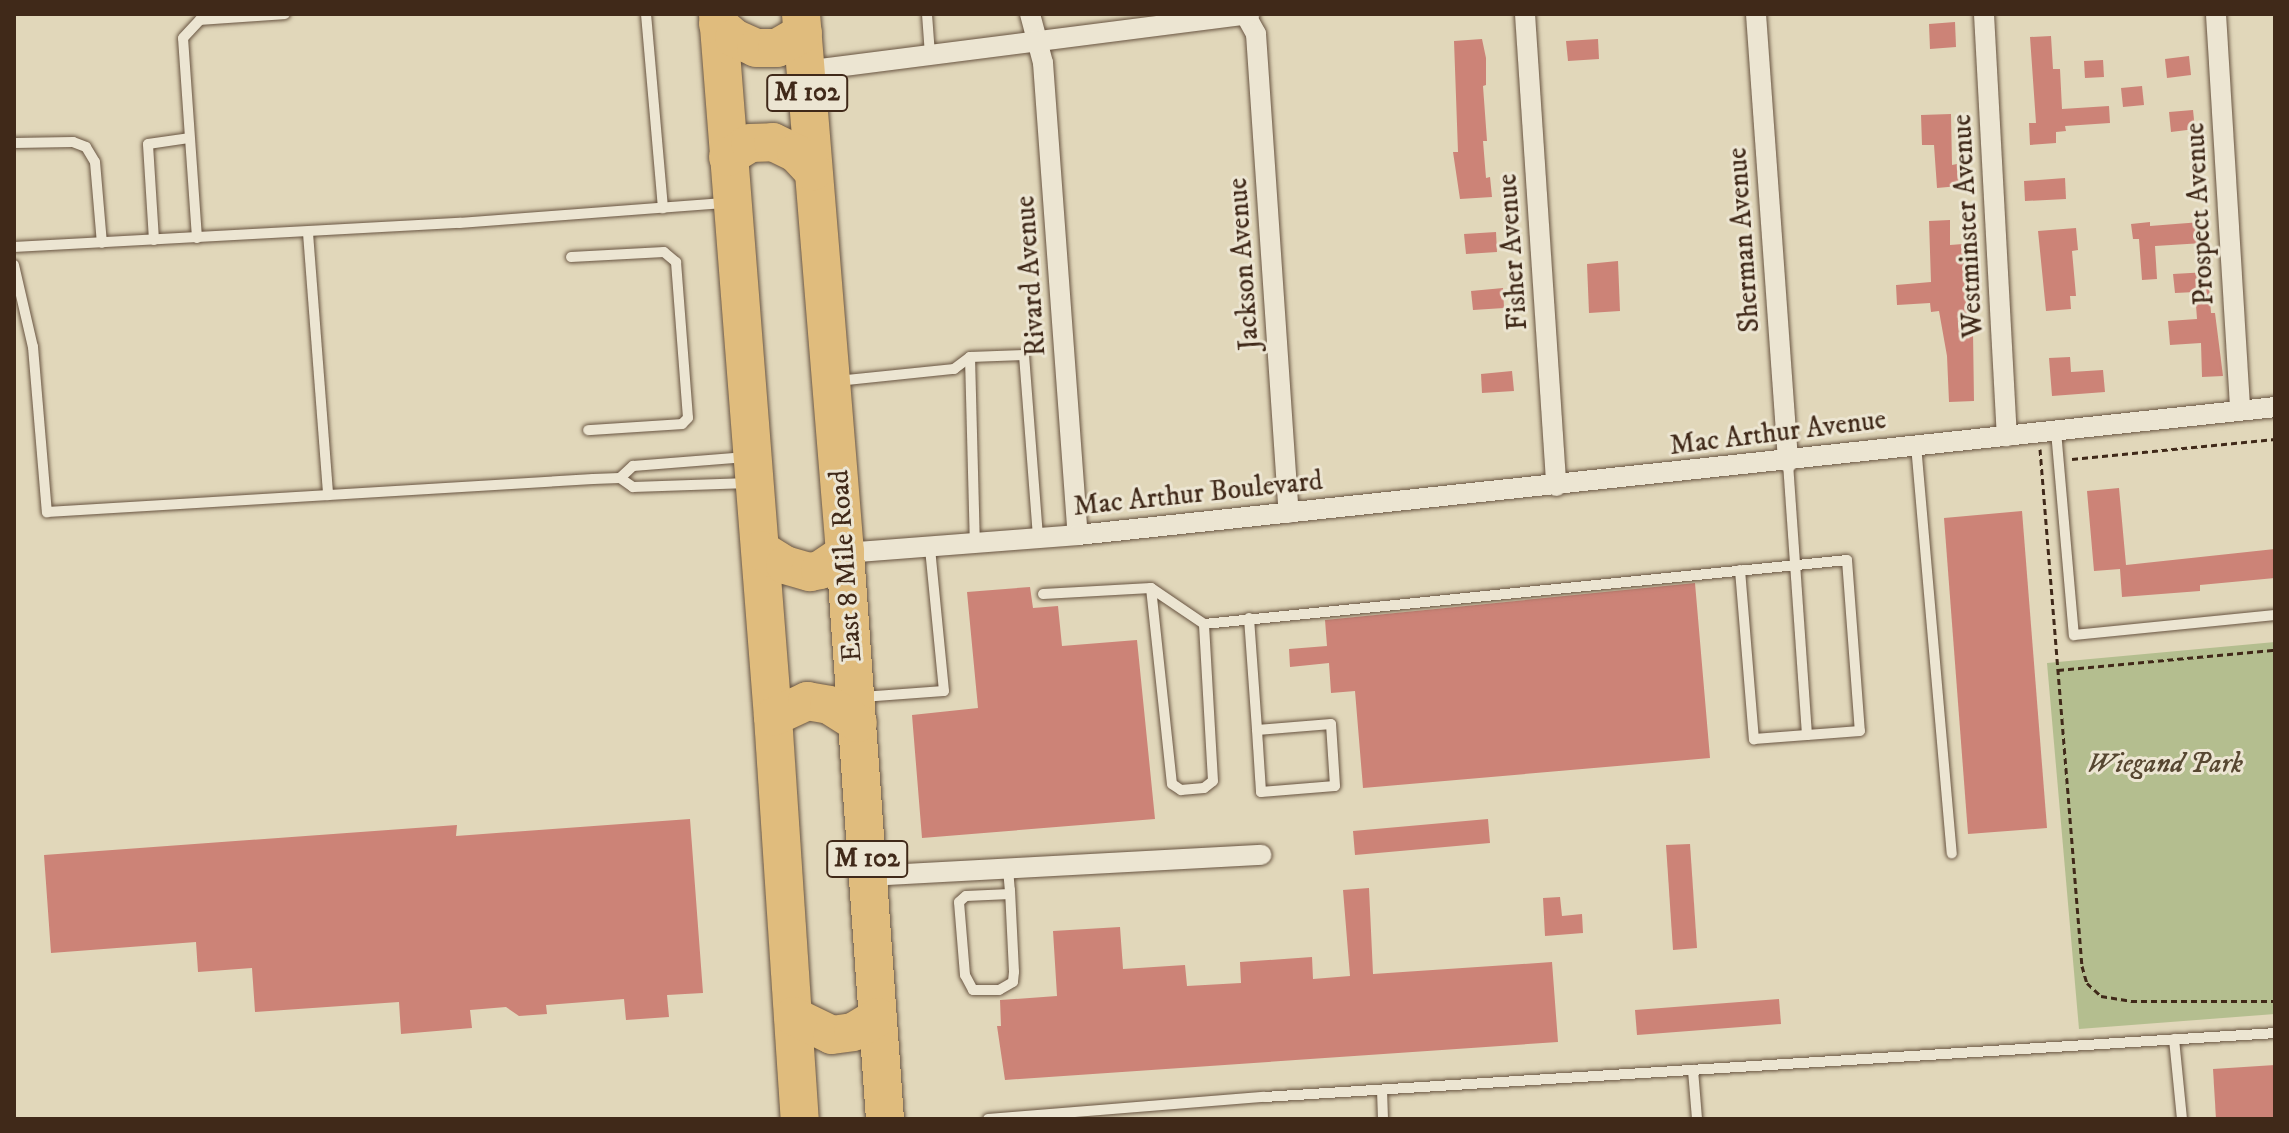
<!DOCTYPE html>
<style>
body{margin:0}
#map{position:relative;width:2289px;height:1133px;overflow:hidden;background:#e1d7ba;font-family:"IM FELL DW Pica",serif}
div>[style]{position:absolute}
.green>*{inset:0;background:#b4be8f}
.building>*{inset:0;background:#cc8377}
.path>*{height:3px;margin-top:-1.5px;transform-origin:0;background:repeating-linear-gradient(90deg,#402919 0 6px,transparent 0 10px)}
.roads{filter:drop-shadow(0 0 2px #685441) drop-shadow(0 0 2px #685441)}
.lane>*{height:10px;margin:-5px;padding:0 5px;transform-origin:5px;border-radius:5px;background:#ece5d2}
.street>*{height:20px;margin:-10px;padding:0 10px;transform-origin:10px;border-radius:10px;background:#ece5d2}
.highway>*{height:38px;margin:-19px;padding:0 19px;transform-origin:19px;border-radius:19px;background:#e0bc7d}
span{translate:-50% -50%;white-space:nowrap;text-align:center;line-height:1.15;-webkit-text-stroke:6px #ece5d2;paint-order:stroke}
.shield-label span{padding:2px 6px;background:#ece5d2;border:2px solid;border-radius:6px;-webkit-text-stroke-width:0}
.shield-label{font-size:26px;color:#402919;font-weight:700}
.street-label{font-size:28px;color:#402919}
.park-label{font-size:28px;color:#574731;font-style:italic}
.frame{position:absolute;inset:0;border:16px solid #402919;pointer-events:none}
</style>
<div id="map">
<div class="green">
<i style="clip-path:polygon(2275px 642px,2275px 1014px,2079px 1029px,2047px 663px)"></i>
</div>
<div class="building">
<i style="clip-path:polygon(1955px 22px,1956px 47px,1930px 49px,1929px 24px)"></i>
<i style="clip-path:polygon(2051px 36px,2053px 69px,2060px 69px,2062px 109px,2109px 106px,2110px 123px,2065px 126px,2066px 131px,2056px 132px,2056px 143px,2030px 145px,2029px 123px,2036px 123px,2030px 37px)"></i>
<i style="clip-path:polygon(1482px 39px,1486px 58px,1486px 85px,1483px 86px,1487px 141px,1483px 141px,1486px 178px,1490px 177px,1492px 197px,1460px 199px,1453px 152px,1458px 152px,1454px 41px)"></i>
<i style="clip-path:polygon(1598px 39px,1599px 59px,1568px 61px,1566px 41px)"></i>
<i style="clip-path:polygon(2189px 56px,2191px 75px,2167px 78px,2165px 59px)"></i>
<i style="clip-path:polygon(2103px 60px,2104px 77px,2085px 78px,2084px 61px)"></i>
<i style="clip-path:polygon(2142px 86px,2144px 105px,2123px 107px,2121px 88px)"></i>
<i style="clip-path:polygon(2193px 110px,2195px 129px,2171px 132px,2169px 112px)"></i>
<i style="clip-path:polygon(1951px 114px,1952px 165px,1957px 164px,1959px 186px,1937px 188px,1934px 145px,1922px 145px,1921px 115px)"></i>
<i style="clip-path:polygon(2065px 178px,2066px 199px,2025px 201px,2024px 181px)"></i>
<i style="clip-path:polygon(1950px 220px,1950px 245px,1963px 244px,1965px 283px,1968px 283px,1967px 332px,1973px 332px,1974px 401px,1949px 402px,1947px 356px,1939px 311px,1931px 312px,1930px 303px,1897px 305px,1896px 285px,1931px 282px,1929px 221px)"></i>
<i style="clip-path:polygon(2150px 222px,2150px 226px,2201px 222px,2203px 243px,2155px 246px,2157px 279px,2142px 280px,2139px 239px,2133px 239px,2131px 224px)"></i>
<i style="clip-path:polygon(2076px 228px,2078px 250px,2072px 251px,2076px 296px,2070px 296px,2071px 309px,2046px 311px,2038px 231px)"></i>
<i style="clip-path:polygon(1496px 232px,1497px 252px,1466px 254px,1464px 234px)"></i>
<i style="clip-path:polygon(1618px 261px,1620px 311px,1589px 313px,1587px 264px)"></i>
<i style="clip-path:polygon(2208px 272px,2211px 313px,2215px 313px,2223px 376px,2202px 377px,2201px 343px,2170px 345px,2168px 321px,2197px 319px,2195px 292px,2175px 293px,2173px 274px)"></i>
<i style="clip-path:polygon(1503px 288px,1504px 308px,1473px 310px,1471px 291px)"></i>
<i style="clip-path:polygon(2070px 357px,2071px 372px,2103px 370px,2105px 392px,2052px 396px,2049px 358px)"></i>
<i style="clip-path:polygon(1512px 371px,1514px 391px,1482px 393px,1481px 374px)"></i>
<i style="clip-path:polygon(2119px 488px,2126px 565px,2275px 549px,2275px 578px,2200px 585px,2200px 591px,2122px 597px,2120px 569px,2094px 571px,2087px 491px)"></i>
<i style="clip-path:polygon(2022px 511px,2047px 828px,1968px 834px,1944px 518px)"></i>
<i style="clip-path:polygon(1695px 583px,1710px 758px,1363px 788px,1355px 691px,1331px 693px,1329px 663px,1290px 667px,1289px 649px,1327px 646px,1325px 620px)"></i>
<i style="clip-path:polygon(1030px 587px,1033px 608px,1058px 606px,1062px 646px,1137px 640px,1155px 819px,922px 838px,912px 715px,978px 708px,967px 592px)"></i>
<i style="clip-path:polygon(690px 819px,703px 993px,667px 995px,669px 1017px,626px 1020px,624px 999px,546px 1005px,547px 1014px,519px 1016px,506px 1007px,470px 1010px,472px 1028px,401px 1034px,399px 1002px,255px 1012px,252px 968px,198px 972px,196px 942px,51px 953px,44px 855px,457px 825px,456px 836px)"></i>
<i style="clip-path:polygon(1488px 819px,1490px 843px,1355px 855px,1353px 831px)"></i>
<i style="clip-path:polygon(1690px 844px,1697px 948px,1673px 950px,1666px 845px)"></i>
<i style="clip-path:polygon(1369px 888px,1373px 974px,1552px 962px,1558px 1042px,1005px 1080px,997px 1026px,1001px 1026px,1000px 1000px,1057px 996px,1053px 931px,1120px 927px,1123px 969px,1185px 965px,1187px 986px,1241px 983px,1240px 962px,1312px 957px,1313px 979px,1350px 976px,1343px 890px)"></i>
<i style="clip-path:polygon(1560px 897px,1562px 916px,1582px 914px,1583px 933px,1545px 936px,1543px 898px)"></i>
<i style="clip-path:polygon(1779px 999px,1781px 1024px,1637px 1035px,1635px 1010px)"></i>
<i style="clip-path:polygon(2275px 1065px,2275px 1119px,2216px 1119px,2213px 1069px)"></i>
</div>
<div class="path">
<i style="left:2040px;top:449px;width:519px;rotate:85.36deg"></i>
<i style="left:2082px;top:966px;width:18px;rotate:74deg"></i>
<i style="left:2087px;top:983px;width:19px;rotate:43deg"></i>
<i style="left:2101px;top:996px;width:30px;rotate:9deg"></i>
<i style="left:2131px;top:1001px;width:144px"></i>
<i style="left:2072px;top:459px;width:204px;rotate:-5.6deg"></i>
<i style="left:2058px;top:670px;width:218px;rotate:-5.3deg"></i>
</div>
<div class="roads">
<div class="lane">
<i style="left:646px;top:14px;width:195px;rotate:85deg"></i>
<i style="left:927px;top:14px;width:41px;rotate:85.8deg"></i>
<i style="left:14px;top:143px;width:59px;rotate:-1deg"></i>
<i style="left:73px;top:142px;width:14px;rotate:21deg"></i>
<i style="left:86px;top:147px;width:17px;rotate:59deg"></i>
<i style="left:95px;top:162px;width:81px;rotate:85.1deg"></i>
<i style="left:308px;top:233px;width:263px;rotate:85.6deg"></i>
<i style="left:197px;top:238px;width:200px;rotate:-94deg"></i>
<i style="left:183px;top:38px;width:25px;rotate:-47deg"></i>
<i style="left:200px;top:20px;width:85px;rotate:-4deg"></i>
<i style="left:154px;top:240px;width:96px;rotate:-93.6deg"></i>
<i style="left:148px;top:144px;width:41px;rotate:-8.3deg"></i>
<i style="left:14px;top:247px;width:446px;rotate:-3.1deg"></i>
<i style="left:459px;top:223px;width:269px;rotate:-4.3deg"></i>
<i style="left:571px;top:257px;width:93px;rotate:-3.1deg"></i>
<i style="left:664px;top:252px;width:16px;rotate:40deg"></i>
<i style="left:676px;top:262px;width:156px;rotate:85.6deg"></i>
<i style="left:688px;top:418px;width:8px;rotate:135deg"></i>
<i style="left:682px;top:424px;width:94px;rotate:176.3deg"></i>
<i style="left:14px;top:265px;width:84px;rotate:77deg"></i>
<i style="left:33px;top:347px;width:166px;rotate:85.2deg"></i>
<i style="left:47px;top:512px;width:547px;rotate:-3.46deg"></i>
<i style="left:593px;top:479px;width:27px;rotate:-2deg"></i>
<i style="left:620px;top:478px;width:16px;rotate:35deg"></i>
<i style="left:633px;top:487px;width:116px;rotate:-2deg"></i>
<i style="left:970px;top:357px;width:185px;rotate:88.5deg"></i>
<i style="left:837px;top:381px;width:118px;rotate:-5.9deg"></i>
<i style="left:954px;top:369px;width:20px;rotate:-37deg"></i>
<i style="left:970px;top:357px;width:54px;rotate:-2.1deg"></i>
<i style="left:1024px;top:355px;width:184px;rotate:85.6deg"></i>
<i style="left:2056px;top:431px;width:205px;rotate:85deg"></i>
<i style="left:2074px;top:635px;width:202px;rotate:-5.7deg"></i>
<i style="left:1916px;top:445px;width:410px;rotate:85deg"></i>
<i style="left:620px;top:478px;width:18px;rotate:-43deg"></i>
<i style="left:633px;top:466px;width:114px;rotate:-4.5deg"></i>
<i style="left:1740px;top:570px;width:170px;rotate:85.3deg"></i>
<i style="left:1754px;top:739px;width:53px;rotate:-4.3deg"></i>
<i style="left:1807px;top:735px;width:274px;rotate:-94deg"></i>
<i style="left:1151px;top:588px;width:64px;rotate:34.2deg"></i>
<i style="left:1043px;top:594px;width:108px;rotate:-3.2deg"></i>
<i style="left:1151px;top:588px;width:197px;rotate:83.9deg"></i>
<i style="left:1172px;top:784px;width:11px;rotate:34deg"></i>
<i style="left:1181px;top:790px;width:23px;rotate:-5deg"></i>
<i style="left:1204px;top:788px;width:11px;rotate:-38deg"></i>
<i style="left:1213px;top:781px;width:157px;rotate:-93.3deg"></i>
<i style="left:1204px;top:624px;width:646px;rotate:-5.68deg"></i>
<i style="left:1847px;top:560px;width:171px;rotate:85.7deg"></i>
<i style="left:1860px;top:731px;width:53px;rotate:175.7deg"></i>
<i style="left:1249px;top:618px;width:112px;rotate:85.9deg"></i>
<i style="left:1257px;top:730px;width:62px;rotate:86.3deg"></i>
<i style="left:1261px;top:792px;width:74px;rotate:-4.6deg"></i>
<i style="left:1335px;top:786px;width:62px;rotate:-93.7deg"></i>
<i style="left:1331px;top:724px;width:74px;rotate:175.4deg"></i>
<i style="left:862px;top:697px;width:82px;rotate:-4.2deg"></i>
<i style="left:944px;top:691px;width:145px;rotate:-95.6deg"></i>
<i style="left:1008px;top:869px;width:21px;rotate:85deg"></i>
<i style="left:1010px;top:890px;width:82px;rotate:87.2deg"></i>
<i style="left:1014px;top:972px;width:10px;rotate:96deg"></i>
<i style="left:1013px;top:982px;width:16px;rotate:150deg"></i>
<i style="left:999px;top:990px;width:26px;rotate:180deg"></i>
<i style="left:973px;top:990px;width:17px;rotate:-118deg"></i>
<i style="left:965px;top:975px;width:73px;rotate:-94.7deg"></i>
<i style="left:959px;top:902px;width:9px;rotate:-41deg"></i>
<i style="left:966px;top:896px;width:44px;rotate:-2.6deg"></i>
<i style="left:2174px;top:1039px;width:80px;rotate:84.3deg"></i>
<i style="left:1693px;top:1070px;width:49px;rotate:85.3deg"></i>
<i style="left:1382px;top:1090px;width:29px;rotate:88deg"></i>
<i style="left:988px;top:1119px;width:277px;rotate:-4.6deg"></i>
<i style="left:1264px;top:1097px;width:1013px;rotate:-3.62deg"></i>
</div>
<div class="street">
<i style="left:1030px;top:14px;width:51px;rotate:75.1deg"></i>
<i style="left:1043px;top:63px;width:473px;rotate:85.8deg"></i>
<i style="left:1245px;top:14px;width:23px;rotate:61deg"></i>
<i style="left:1256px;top:34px;width:480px;rotate:86.1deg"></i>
<i style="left:1525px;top:14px;width:473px;rotate:86.2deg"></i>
<i style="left:1756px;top:14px;width:449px;rotate:85.9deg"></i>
<i style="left:1984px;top:14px;width:423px;rotate:86.9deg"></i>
<i style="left:2216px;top:14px;width:397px;rotate:86.5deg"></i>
<i style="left:805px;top:71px;width:448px;rotate:-7.3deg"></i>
<i style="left:845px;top:553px;width:234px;rotate:-4.4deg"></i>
<i style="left:1078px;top:535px;width:1204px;rotate:-6.1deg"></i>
<i style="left:869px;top:876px;width:393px;rotate:-3.1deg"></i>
</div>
<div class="highway">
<i style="left:718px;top:14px;width:705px;rotate:85.53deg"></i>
<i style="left:773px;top:717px;width:403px;rotate:86.2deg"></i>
<i style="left:801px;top:14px;width:541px;rotate:85.33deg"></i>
<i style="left:845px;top:553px;width:567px;rotate:85.96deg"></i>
<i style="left:718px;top:24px;width:21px;rotate:41deg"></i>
<i style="left:734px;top:38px;width:24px;rotate:24deg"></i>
<i style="left:756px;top:48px;width:21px"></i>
<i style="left:777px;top:48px;width:30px;rotate:-30deg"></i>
<i style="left:728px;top:157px;width:26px;rotate:-32deg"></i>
<i style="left:750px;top:143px;width:23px;rotate:-2deg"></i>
<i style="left:773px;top:142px;width:25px;rotate:26deg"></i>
<i style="left:796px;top:153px;width:25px;rotate:47deg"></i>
<i style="left:761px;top:550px;width:28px;rotate:32deg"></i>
<i style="left:785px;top:565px;width:26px;rotate:16deg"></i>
<i style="left:810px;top:572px;width:10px;rotate:-11deg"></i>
<i style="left:820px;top:570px;width:30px;rotate:-34deg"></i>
<i style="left:773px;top:717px;width:38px;rotate:-25deg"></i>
<i style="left:807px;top:701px;width:22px;rotate:10deg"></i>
<i style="left:829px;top:705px;width:34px;rotate:32deg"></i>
<i style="left:793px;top:1016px;width:43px;rotate:26deg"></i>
<i style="left:832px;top:1035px;width:21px;rotate:-8deg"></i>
<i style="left:853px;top:1032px;width:29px;rotate:-31deg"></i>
</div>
</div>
<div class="shield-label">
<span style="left:807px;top:93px">M 102</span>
<span style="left:867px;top:859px">M 102</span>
</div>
<div class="street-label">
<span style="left:2200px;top:214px;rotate:-93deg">Prospect Avenue</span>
<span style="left:1968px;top:226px;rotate:-93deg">Westminster Avenue</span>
<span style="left:1744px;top:240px;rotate:-94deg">Sherman Avenue</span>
<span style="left:1513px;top:252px;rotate:-94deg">Fisher Avenue</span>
<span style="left:1244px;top:264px;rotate:-94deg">Jackson Avenue</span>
<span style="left:1031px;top:276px;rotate:-94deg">Rivard Avenue</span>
<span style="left:1778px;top:433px;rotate:-7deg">Mac Arthur Avenue</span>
<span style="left:1198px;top:494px;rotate:-6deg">Mac Arthur Boulevard</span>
<span style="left:846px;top:566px;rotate:-94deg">East 8 Mile Road</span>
</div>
<div class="park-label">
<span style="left:2165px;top:764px">Wiegand Park</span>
</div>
<div class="frame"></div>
</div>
